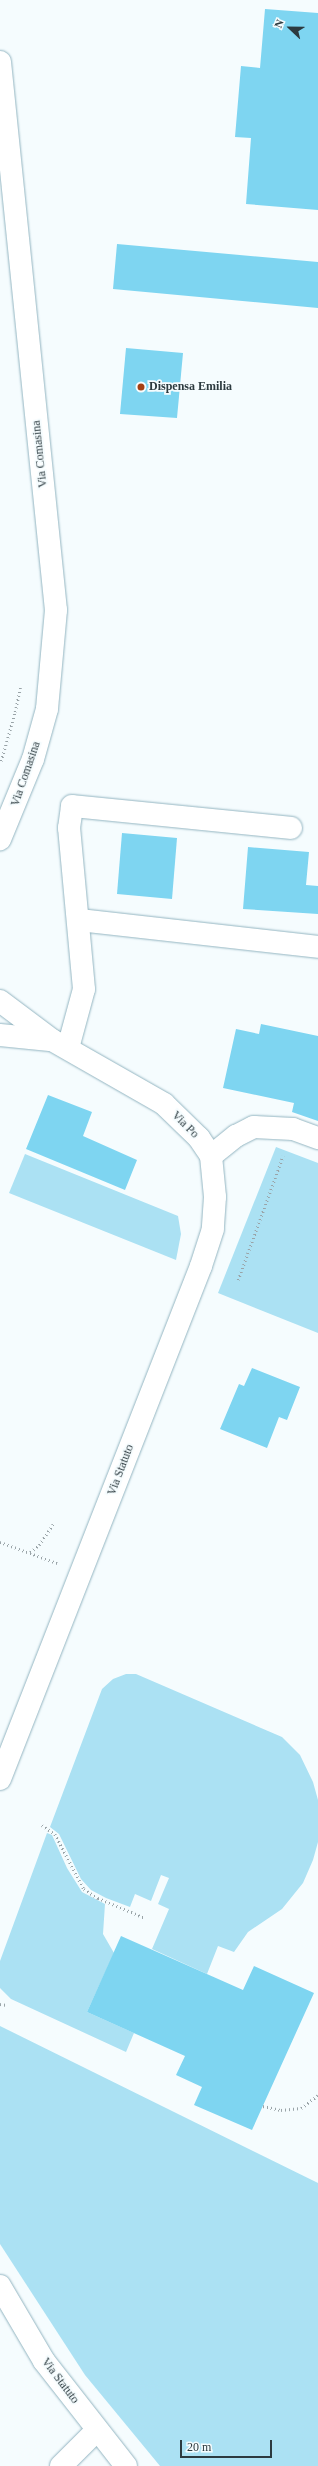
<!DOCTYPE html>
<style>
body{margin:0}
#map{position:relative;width:318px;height:2466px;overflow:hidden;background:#f5fcfe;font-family:Georgia,serif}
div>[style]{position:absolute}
.green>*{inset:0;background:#abe1f3}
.building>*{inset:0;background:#7ed5f1}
.path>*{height:2.5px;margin-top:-1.25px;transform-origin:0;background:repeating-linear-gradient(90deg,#9aa4a8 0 1px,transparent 0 4px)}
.roads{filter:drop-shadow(0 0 1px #93b5c1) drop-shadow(0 0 1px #93b5c1)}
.street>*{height:22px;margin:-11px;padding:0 11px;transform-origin:11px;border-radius:11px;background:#fff}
.secondary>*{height:22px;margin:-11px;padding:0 11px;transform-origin:11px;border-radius:11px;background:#fff}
.dots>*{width:11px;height:11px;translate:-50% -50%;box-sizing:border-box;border:2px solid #f5fcfe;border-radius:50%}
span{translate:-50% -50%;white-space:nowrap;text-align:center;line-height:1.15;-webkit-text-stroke:3.5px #f5fcfe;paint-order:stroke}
.poi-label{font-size:12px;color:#2c3a3f;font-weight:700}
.left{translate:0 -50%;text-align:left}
.street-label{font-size:12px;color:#2c3a3f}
.north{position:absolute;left:270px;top:8px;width:40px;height:40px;-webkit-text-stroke:3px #f5fcfe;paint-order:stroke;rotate:292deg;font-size:11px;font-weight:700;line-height:16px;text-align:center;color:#2c3a3f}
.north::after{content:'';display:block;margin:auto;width:14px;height:18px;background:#2c3a3f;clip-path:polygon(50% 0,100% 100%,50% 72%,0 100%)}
.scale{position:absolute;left:180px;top:2440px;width:92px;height:18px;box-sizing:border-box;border:2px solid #2c3a3f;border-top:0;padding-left:5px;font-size:12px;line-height:14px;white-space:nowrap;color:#2c3a3f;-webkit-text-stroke:3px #f5fcfe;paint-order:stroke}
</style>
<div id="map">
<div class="green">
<i style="clip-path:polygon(276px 1147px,318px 1163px,318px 1333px,218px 1293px)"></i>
<i style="clip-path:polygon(25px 1154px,178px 1216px,181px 1234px,176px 1260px,9px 1193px)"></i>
<i style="clip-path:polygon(126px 1674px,136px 1674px,282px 1737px,300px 1755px,313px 1782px,318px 1800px,318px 1842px,313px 1860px,303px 1883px,282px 1909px,248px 1932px,234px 1952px,218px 1946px,207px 1974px,152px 1949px,169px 1909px,158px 1904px,169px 1878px,161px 1875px,151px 1901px,135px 1894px,130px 1907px,106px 1898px,91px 1890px,81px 1879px,59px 1834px,50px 1827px,102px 1689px,113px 1679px)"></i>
<i style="clip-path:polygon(47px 1833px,52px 1835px,67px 1868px,82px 1892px,105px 1904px,103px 1934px,114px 1953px,87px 2012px,134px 2033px,126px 2052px,11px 1999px,0 1988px,0 1961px)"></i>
<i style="clip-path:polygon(0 2026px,318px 2183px,318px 2466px,160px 2466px,85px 2375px,0 2244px)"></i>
</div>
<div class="building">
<i style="clip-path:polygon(265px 9px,318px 13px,318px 210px,246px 204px,251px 138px,235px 137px,241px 66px,260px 68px)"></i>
<i style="clip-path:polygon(117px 244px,318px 262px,318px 308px,113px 289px)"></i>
<i style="clip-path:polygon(126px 348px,183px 353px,177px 418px,120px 414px)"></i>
<i style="clip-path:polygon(122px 833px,177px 838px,172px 899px,117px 894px)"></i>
<i style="clip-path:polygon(248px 847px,309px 852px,306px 885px,318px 886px,318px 914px,243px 909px)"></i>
<i style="clip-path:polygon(261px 1024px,318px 1036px,318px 1121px,292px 1112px,294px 1103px,223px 1088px,236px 1029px,259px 1034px)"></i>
<i style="clip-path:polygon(48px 1095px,92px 1112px,83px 1136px,137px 1160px,125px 1190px,26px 1149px)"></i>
<i style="clip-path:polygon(252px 1368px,300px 1387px,287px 1420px,279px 1417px,267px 1448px,220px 1429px,239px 1384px,244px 1386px)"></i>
<i style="clip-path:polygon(121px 1936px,243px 1990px,254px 1966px,314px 1993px,252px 2130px,194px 2105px,202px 2087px,176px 2075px,185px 2056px,87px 2012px)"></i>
</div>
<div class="path">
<i style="left:1px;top:761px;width:51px;rotate:-74.1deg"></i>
<i style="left:15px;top:712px;width:25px;rotate:-78deg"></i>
<i style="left:238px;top:1280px;width:132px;rotate:-70.1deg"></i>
<i style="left:0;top:1542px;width:61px;rotate:20.2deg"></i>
<i style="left:30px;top:1552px;width:11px;rotate:-38deg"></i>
<i style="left:39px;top:1545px;width:25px;rotate:-56deg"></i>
<i style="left:42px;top:1825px;width:16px;rotate:35deg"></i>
<i style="left:55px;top:1834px;width:62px;rotate:62.2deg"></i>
<i style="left:84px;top:1889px;width:17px;rotate:33deg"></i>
<i style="left:98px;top:1898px;width:51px;rotate:23.1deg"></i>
<i style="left:0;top:2004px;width:7px;rotate:8deg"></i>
<i style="left:263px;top:2106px;width:18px;rotate:13deg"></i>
<i style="left:281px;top:2110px;width:20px;rotate:-6deg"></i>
<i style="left:301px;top:2108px;width:21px;rotate:-37deg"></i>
</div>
<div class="roads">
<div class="street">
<i style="left:79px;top:920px;width:241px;rotate:6.4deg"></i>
<i style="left:0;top:1001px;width:65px;rotate:36.9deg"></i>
<i style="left:52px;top:1040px;width:129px;rotate:29.7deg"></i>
<i style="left:164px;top:1104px;width:49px;rotate:44.2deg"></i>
<i style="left:199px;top:1138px;width:22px;rotate:56deg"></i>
<i style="left:211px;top:1156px;width:41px;rotate:84.4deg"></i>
<i style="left:215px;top:1197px;width:32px;rotate:94deg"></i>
<i style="left:213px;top:1229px;width:39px;rotate:108deg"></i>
<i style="left:201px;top:1266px;width:551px;rotate:111.4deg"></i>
<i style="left:0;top:1035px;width:50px;rotate:5.7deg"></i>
<i style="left:68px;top:1048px;width:61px;rotate:-74.8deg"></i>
<i style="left:84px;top:989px;width:162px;rotate:-95.3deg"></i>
<i style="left:69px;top:828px;width:22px;rotate:-82deg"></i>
<i style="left:72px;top:806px;width:220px;rotate:5.7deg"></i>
<i style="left:211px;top:1156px;width:32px;rotate:-39deg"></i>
<i style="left:236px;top:1136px;width:20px;rotate:-27deg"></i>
<i style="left:254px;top:1127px;width:39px;rotate:3deg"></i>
<i style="left:293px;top:1129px;width:27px;rotate:20deg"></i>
<i style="left:0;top:2286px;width:87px;rotate:59.6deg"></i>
<i style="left:44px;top:2361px;width:133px;rotate:52deg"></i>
<i style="left:61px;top:2466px;width:51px;rotate:-45deg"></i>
</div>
<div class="secondary">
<i style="left:0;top:62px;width:551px;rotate:84.17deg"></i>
<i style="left:56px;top:610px;width:99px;rotate:95.2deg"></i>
<i style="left:47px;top:709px;width:52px;rotate:105.6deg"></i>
<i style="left:33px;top:759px;width:87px;rotate:112.4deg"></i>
</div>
</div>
<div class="dots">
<i style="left:141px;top:387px;background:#a54013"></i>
</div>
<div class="poi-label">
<span class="left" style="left:149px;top:387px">Dispensa Emilia</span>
</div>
<div class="street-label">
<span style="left:40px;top:454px;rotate:-96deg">Via Comasina</span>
<span style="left:26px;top:774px;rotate:-71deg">Via Comasina</span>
<span style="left:185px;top:1125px;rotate:45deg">Via Po</span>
<span style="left:121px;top:1470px;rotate:-69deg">Via Statuto</span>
<span style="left:60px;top:2381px;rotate:53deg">Via Statuto</span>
</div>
<div class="north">N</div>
<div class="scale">20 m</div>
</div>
